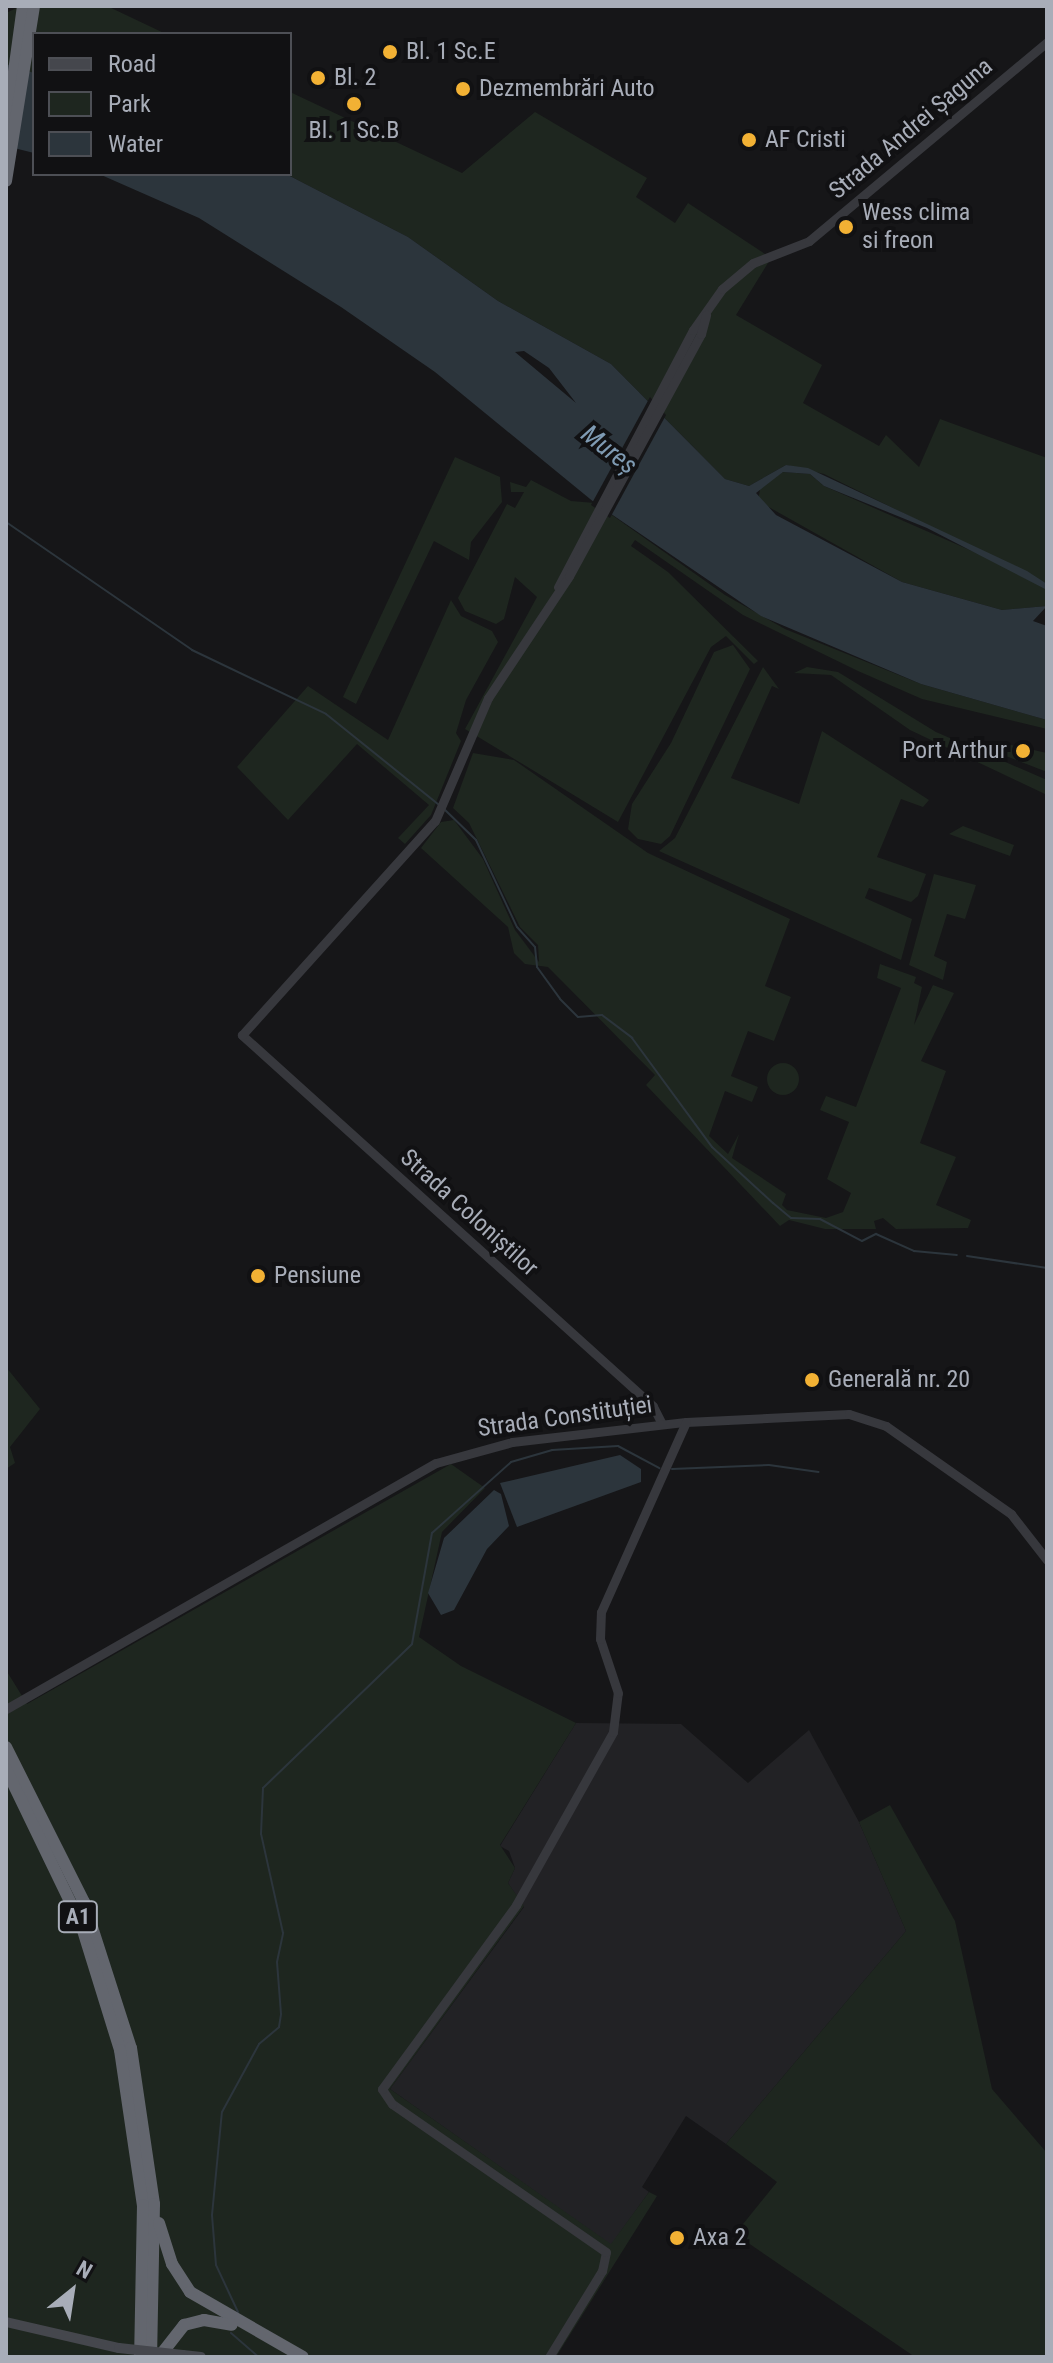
<!DOCTYPE html>
<meta charset="utf-8">
<style>
body{margin:0}
#map{position:relative;width:1053px;height:2363px;overflow:hidden;background:#161618;font-family:"Roboto Condensed",sans-serif}
div>[style]{position:absolute}
.built>*{inset:0;background:#222225}
.green>*{inset:0;background:#1e261f}
.round{border-radius:50%}
.water>*{inset:0;background:#2c353c}
.pier>*{inset:0;background:#161618}
.stream>*{height:2px;margin:-1px;padding:0 1px;transform-origin:1px;border-radius:1px;background:#2c353c}
.tertiary>*{height:9px;margin:-4.5px;padding:0 4.5px;transform-origin:4.5px;border-radius:4.5px;background:#37383d}
.secondary>*{height:10px;margin:-5px;padding:0 5px;transform-origin:5px;border-radius:5px;background:#45474d}
.motorway>*{height:12px;margin:-6px;padding:0 6px;transform-origin:6px;border-radius:6px;background:#63666e}
.secondary-bridge>*{height:10px;margin:-5px;padding:0 5px;transform-origin:5px;border-radius:5px;background:#45474d}
.dots>*{width:22px;height:22px;translate:-50% -50%;box-sizing:border-box;border:4px solid #111113;border-radius:50%}
span{translate:-50% -50%;white-space:nowrap;text-align:center;line-height:1.15;-webkit-text-stroke:8px #111113;paint-order:stroke}
.shield-label span{padding:2px 6px;background:#111113;border:2px solid;border-radius:6px;-webkit-text-stroke-width:0}
.shield-label{font-size:22px;color:#a8adb8;font-weight:700}
.poi-label{font-size:24px;color:#a8adb8}
.left{translate:0 -50%;text-align:left}
.right{translate:-100% -50%;text-align:right}
.street-label{font-size:24px;color:#a8adb8}
.water-label{font-size:26px;color:#7f9bb3;font-style:italic}
.frame{position:absolute;inset:0;border:8px solid #a8adb8;pointer-events:none}
.legend{position:absolute;left:32px;top:32px;width:260px;height:144px;box-sizing:border-box;background:#111113;border:2px solid #4d4f55;margin:0;padding:10px 14px;list-style:none;font-size:24px;color:#a8adb8}
.legend li{display:flex;align-items:center;gap:16px;height:40px}
.legend b{width:40px;border:2px solid #4d4f55}
.north{position:absolute;left:32px;top:2251px;width:80px;height:80px;-webkit-text-stroke:6px #111113;paint-order:stroke;rotate:30deg;font-size:22px;font-weight:700;line-height:32px;text-align:center;color:#a8adb8}
.north::after{content:'';display:block;margin:auto;width:28px;height:36px;background:#a8adb8;clip-path:polygon(50% 0,100% 100%,50% 72%,0 100%)}
</style>
<div id="map">
<div class="built">
<i style="clip-path:polygon(576px 1723px,681px 1724px,748px 1783px,809px 1730px,859px 1822px,906px 1931px,726px 2144px,686px 2116px,642px 2187px,649px 2192px,611px 2245px,390px 2089px,524px 1907px,508px 1883px,515px 1868px,509px 1851px,500px 1846px)"></i>
</div>
<div class="green">
<i style="clip-path:polygon(21px 6px,107px 6px,166px 34px,34px 34px,34px 73px,25px 72px,6px 64px,6px 13px)"></i>
<i style="clip-path:polygon(290px 92px,462px 173px,535px 112px,647px 178px,636px 197px,675px 223px,688px 203px,771px 258px,736px 315px,822px 365px,803px 403px,879px 446px,886px 435px,919px 467px,940px 419px,1047px 458px,1047px 584px,824px 474px,786px 465px,749px 486px,725px 479px,611px 364px,498px 301px,408px 237px,286px 174px)"></i>
<i style="clip-path:polygon(455px 457px,500px 477px,502px 502px,471px 542px,469px 560px,434px 541px,356px 704px,343px 697px)"></i>
<i style="clip-path:polygon(783px 472px,810px 474px,824px 486px,1024px 574px,1046px 588px,1047px 606px,1002px 610px,902px 582px,758px 501px,761px 484px)"></i>
<i style="clip-path:polygon(531px 480px,571px 501px,595px 503px,725px 595px,785px 629px,921px 684px,1047px 720px,1047px 729px,922px 699px,858px 671px,743px 615px,635px 540px,631px 546px,668px 572px,758px 661px,754px 664px,726px 636px,711px 647px,618px 822px,465px 729px,537px 597px,515px 577px,504px 619px,496px 624px,465px 611px,458px 598px,507px 504px,515px 508px,524px 492px,511px 492px,510px 482px,526px 487px)"></i>
<i style="clip-path:polygon(451px 600px,461px 616px,492px 631px,498px 642px,466px 700px,456px 733px,461px 741px,431px 815px,405px 844px,398px 838px,429px 805px,357px 744px,288px 820px,237px 767px,308px 686px,388px 740px)"></i>
<i style="clip-path:polygon(733px 645px,750px 669px,670px 836px,661px 844px,638px 839px,628px 829px,632px 804px,671px 743px,714px 652px)"></i>
<i style="clip-path:polygon(763px 667px,779px 689px,772px 686px,731px 778px,799px 804px,822px 731px,929px 800px,923px 807px,901px 799px,877px 857px,926px 874px,918px 896px,911px 902px,869px 888px,865px 898px,912px 919px,901px 960px,659px 851px,675px 838px)"></i>
<i style="clip-path:polygon(807px 667px,838px 672px,936px 732px,1047px 780px,1047px 795px,910px 730px,831px 675px,794px 673px)"></i>
<i style="clip-path:polygon(1011px 745px,1047px 753px,1047px 772px,993px 751px)"></i>
<i style="clip-path:polygon(473px 753px,514px 760px,648px 853px,790px 919px,765px 986px,791px 997px,774px 1041px,748px 1031px,731px 1076px,758px 1087px,752px 1102px,725px 1091px,709px 1136px,728px 1154px,739px 1134px,732px 1158px,786px 1194px,782px 1205px,787px 1210px,826px 1218px,843px 1212px,851px 1193px,827px 1179px,849px 1122px,820px 1110px,826px 1096px,856px 1107px,901px 988px,877px 978px,880px 964px,916px 977px,914px 983px,922px 987px,914px 1025px,933px 985px,954px 993px,921px 1061px,946px 1071px,920px 1143px,956px 1157px,936px 1205px,971px 1220px,968px 1228px,896px 1229px,883px 1218px,874px 1221px,876px 1229px,825px 1229px,789px 1220px,780px 1226px,646px 1085px,655px 1075px,548px 967px,525px 964px,514px 953px,508px 927px,421px 848px,441px 822px,454px 820px,483px 859px,515px 930px,539px 962px,538px 945px,520px 927px,469px 823px,453px 808px)"></i>
<i style="clip-path:polygon(963px 826px,1014px 845px,1010px 856px,949px 834px)"></i>
<i style="clip-path:polygon(934px 874px,976px 885px,965px 919px,947px 914px,934px 956px,947px 962px,943px 980px,909px 965px)"></i>
<i class="round" style="left:767px;top:1063px;width:32px;height:32px"></i>
<i style="clip-path:polygon(6px 1367px,40px 1409px,10px 1447px,15px 1463px,6px 1469px)"></i>
<i style="clip-path:polygon(451px 1464px,485px 1488px,442px 1532px,419px 1637px,461px 1666px,576px 1723px,500px 1845px,515px 1868px,508px 1883px,524px 1906px,390px 2089px,611px 2244px,649px 2192px,657px 2196px,556px 2357px,6px 2357px,6px 1670px,27px 1704px)"></i>
<i style="clip-path:polygon(890px 1805px,955px 1921px,992px 2089px,1047px 2153px,1047px 2357px,915px 2357px,735px 2234px,777px 2182px,726px 2144px,906px 1931px,859px 1822px)"></i>
</div>
<div class="water">
<i style="clip-path:polygon(6px 64px,34px 73px,34px 153px,6px 146px)"></i>
<i style="clip-path:polygon(evenodd,99px 174px,286px 174px,408px 237px,498px 301px,611px 364px,725px 479px,749px 486px,786px 465px,808px 468px,1027px 571px,1047px 584px,1047px 590px,927px 528px,824px 486px,810px 474px,783px 472px,756px 493px,776px 515px,902px 582px,1002px 610px,1047px 606px,1033px 621px,1047px 626px,1047px 720px,921px 684px,761px 616px,595px 503px,435px 372px,341px 307px,199px 218px,99px 174px,524px 351px,549px 368px,576px 403px,515px 352px,524px 351px)"></i>
<i style="clip-path:polygon(620px 1455px,641px 1469px,641px 1482px,517px 1527px,500px 1483px)"></i>
<i style="clip-path:polygon(494px 1490px,501px 1494px,509px 1526px,487px 1549px,454px 1610px,441px 1615px,428px 1593px,444px 1538px)"></i>
</div>
<div class="pier">
<i style="clip-path:polygon(650px 397px,666px 415px,610px 518px,591px 505px)"></i>
</div>
<div class="stream">
<i style="left:6px;top:522px;width:226px;rotate:34.5deg"></i>
<i style="left:192px;top:650px;width:148px;rotate:25.5deg"></i>
<i style="left:326px;top:714px;width:144px;rotate:38.8deg"></i>
<i style="left:443px;top:808px;width:46px;rotate:44.1deg"></i>
<i style="left:476px;top:840px;width:96px;rotate:64.8deg"></i>
<i style="left:517px;top:927px;width:27px;rotate:48deg"></i>
<i style="left:535px;top:947px;width:20px;rotate:84deg"></i>
<i style="left:537px;top:967px;width:39px;rotate:54deg"></i>
<i style="left:560px;top:999px;width:25px;rotate:45deg"></i>
<i style="left:578px;top:1017px;width:24px;rotate:-5deg"></i>
<i style="left:602px;top:1015px;width:38px;rotate:37deg"></i>
<i style="left:632px;top:1038px;width:135px;rotate:53.7deg"></i>
<i style="left:712px;top:1147px;width:83px;rotate:42.6deg"></i>
<i style="left:773px;top:1203px;width:23px;rotate:40deg"></i>
<i style="left:791px;top:1218px;width:29px;rotate:2deg"></i>
<i style="left:820px;top:1219px;width:47px;rotate:27.6deg"></i>
<i style="left:862px;top:1241px;width:16px;rotate:-27deg"></i>
<i style="left:876px;top:1234px;width:42px;rotate:24.1deg"></i>
<i style="left:914px;top:1251px;width:43px;rotate:5.3deg"></i>
<i style="left:967px;top:1256px;width:81px;rotate:8.5deg"></i>
<i style="left:672px;top:1469px;width:97px;rotate:-2.4deg"></i>
<i style="left:769px;top:1465px;width:50px;rotate:8deg"></i>
<i style="left:238px;top:2312px;width:52px;rotate:-115.1deg"></i>
<i style="left:216px;top:2265px;width:50px;rotate:-94.6deg"></i>
<i style="left:212px;top:2215px;width:103px;rotate:-84.5deg"></i>
<i style="left:222px;top:2112px;width:77px;rotate:-61.4deg"></i>
<i style="left:259px;top:2044px;width:26px;rotate:-40deg"></i>
<i style="left:279px;top:2027px;width:13px;rotate:-81deg"></i>
<i style="left:281px;top:2014px;width:52px;rotate:-94.4deg"></i>
<i style="left:277px;top:1962px;width:30px;rotate:-78deg"></i>
<i style="left:283px;top:1933px;width:101px;rotate:-102.5deg"></i>
<i style="left:261px;top:1834px;width:46px;rotate:-87.5deg"></i>
<i style="left:263px;top:1788px;width:207px;rotate:-44deg"></i>
<i style="left:412px;top:1644px;width:113px;rotate:-79.8deg"></i>
<i style="left:432px;top:1533px;width:106px;rotate:-41.9deg"></i>
<i style="left:511px;top:1462px;width:43px;rotate:-16.3deg"></i>
<i style="left:552px;top:1450px;width:66px;rotate:-3.5deg"></i>
<i style="left:618px;top:1446px;width:47px;rotate:28.2deg"></i>
<i style="left:231px;top:2333px;width:37px;rotate:41deg"></i>
</div>
<div class="tertiary">
<i style="left:558px;top:587px;width:290px;rotate:-62.3deg"></i>
<i style="left:693px;top:330px;width:50px;rotate:-54.7deg"></i>
<i style="left:722px;top:289px;width:40px;rotate:-40deg"></i>
<i style="left:753px;top:263px;width:60px;rotate:-21.4deg"></i>
<i style="left:809px;top:241px;width:310px;rotate:-39.9deg"></i>
<i style="left:662px;top:1424px;width:20px;rotate:-117deg"></i>
<i style="left:653px;top:1406px;width:554px;rotate:-137.93deg"></i>
<i style="left:242px;top:1035px;width:288px;rotate:-48deg"></i>
<i style="left:435px;top:821px;width:134px;rotate:-66.7deg"></i>
<i style="left:488px;top:698px;width:146px;rotate:-56.4deg"></i>
<i style="left:569px;top:576px;width:276px;rotate:-61.4deg"></i>
<i style="left:701px;top:334px;width:20px;rotate:-75deg"></i>
<i style="left:6px;top:1709px;width:495px;rotate:-29.8deg"></i>
<i style="left:436px;top:1463px;width:79px;rotate:-15.4deg"></i>
<i style="left:512px;top:1442px;width:175px;rotate:-6.6deg"></i>
<i style="left:686px;top:1422px;width:163px;rotate:-2.8deg"></i>
<i style="left:849px;top:1414px;width:39px;rotate:18deg"></i>
<i style="left:886px;top:1426px;width:153px;rotate:35.1deg"></i>
<i style="left:1011px;top:1514px;width:58px;rotate:52deg"></i>
<i style="left:549px;top:2357px;width:101px;rotate:-58.4deg"></i>
<i style="left:602px;top:2271px;width:19px;rotate:-78deg"></i>
<i style="left:606px;top:2252px;width:260px;rotate:-145.3deg"></i>
<i style="left:392px;top:2104px;width:18px;rotate:-124deg"></i>
<i style="left:382px;top:2089px;width:228px;rotate:-53.9deg"></i>
<i style="left:516px;top:1905px;width:198px;rotate:-60.7deg"></i>
<i style="left:613px;top:1732px;width:39px;rotate:-83deg"></i>
<i style="left:618px;top:1693px;width:57px;rotate:-108.4deg"></i>
<i style="left:600px;top:1639px;width:27px;rotate:-88deg"></i>
<i style="left:601px;top:1612px;width:208px;rotate:-65.9deg"></i>
</div>
<div class="secondary">
<i style="left:6px;top:2322px;width:116px;rotate:13deg"></i>
<i style="left:183px;top:2355px;width:18px;rotate:6deg"></i>
</div>
<div class="motorway">
<i style="left:6px;top:130px;width:125px;rotate:-82.2deg"></i>
<i style="left:6px;top:181px;width:177px;rotate:-80.9deg"></i>
<i style="left:6px;top:1747px;width:174px;rotate:63.3deg"></i>
<i style="left:84px;top:1902px;width:153px;rotate:72.2deg"></i>
<i style="left:131px;top:2048px;width:158px;rotate:81.6deg"></i>
<i style="left:154px;top:2204px;width:153px;rotate:91.1deg"></i>
<i style="left:6px;top:1769px;width:172px;rotate:64.2deg"></i>
<i style="left:81px;top:1924px;width:132px;rotate:72.8deg"></i>
<i style="left:120px;top:2050px;width:157px;rotate:81.6deg"></i>
<i style="left:143px;top:2205px;width:152px;rotate:91.1deg"></i>
<i style="left:159px;top:2223px;width:43px;rotate:72.4deg"></i>
<i style="left:172px;top:2264px;width:33px;rotate:57deg"></i>
<i style="left:190px;top:2292px;width:130px;rotate:29.9deg"></i>
<i style="left:159px;top:2357px;width:41px;rotate:-52deg"></i>
<i style="left:184px;top:2325px;width:21px;rotate:-14deg"></i>
<i style="left:204px;top:2320px;width:28px;rotate:10deg"></i>
</div>
<div class="secondary-bridge">
<i style="left:119px;top:2348px;width:64px;rotate:6.2deg"></i>
</div>
<div class="dots">
<i style="left:390px;top:52px;background:#f2b134"></i>
<i style="left:318px;top:78px;background:#f2b134"></i>
<i style="left:463px;top:89px;background:#f2b134"></i>
<i style="left:354px;top:104px;background:#f2b134"></i>
<i style="left:749px;top:140px;background:#f2b134"></i>
<i style="left:846px;top:227px;background:#f2b134"></i>
<i style="left:1023px;top:751px;background:#f2b134"></i>
<i style="left:258px;top:1276px;background:#f2b134"></i>
<i style="left:812px;top:1380px;background:#f2b134"></i>
<i style="left:677px;top:2238px;background:#f2b134"></i>
</div>
<div class="shield-label">
<span style="left:78px;top:1917px">A1</span>
</div>
<div class="poi-label">
<span class="left" style="left:406px;top:52px">Bl. 1 Sc.E</span>
<span class="left" style="left:334px;top:78px">Bl. 2</span>
<span class="left" style="left:479px;top:89px">Dezmembrări Auto</span>
<span style="left:354px;top:131px">Bl. 1 Sc.B</span>
<span class="left" style="left:765px;top:140px">AF Cristi</span>
<span class="left" style="left:862px;top:227px">Wess clima<br>si freon</span>
<span class="right" style="left:1007px;top:751px">Port Arthur</span>
<span class="left" style="left:274px;top:1276px">Pensiune</span>
<span class="left" style="left:828px;top:1380px">Generală nr. 20</span>
<span class="left" style="left:693px;top:2238px">Axa 2</span>
</div>
<div class="street-label">
<span style="left:911px;top:129px;rotate:-40deg">Strada Andrei Șaguna</span>
<span style="left:469px;top:1213px;rotate:42deg">Strada Coloniștilor</span>
<span style="left:565px;top:1417px;rotate:-8deg">Strada Constituției</span>
</div>
<div class="water-label">
<span style="left:609px;top:450px;rotate:38deg">Mureș</span>
</div>
<div class="frame"></div>
<ul class="legend">
<li><b style="height:10px;background:#45474d"></b>Road</li>
<li><b style="height:22px;background:#1e261f"></b>Park</li>
<li><b style="height:22px;background:#2c353c"></b>Water</li>
</ul>
<div class="north">N</div>
</div>
